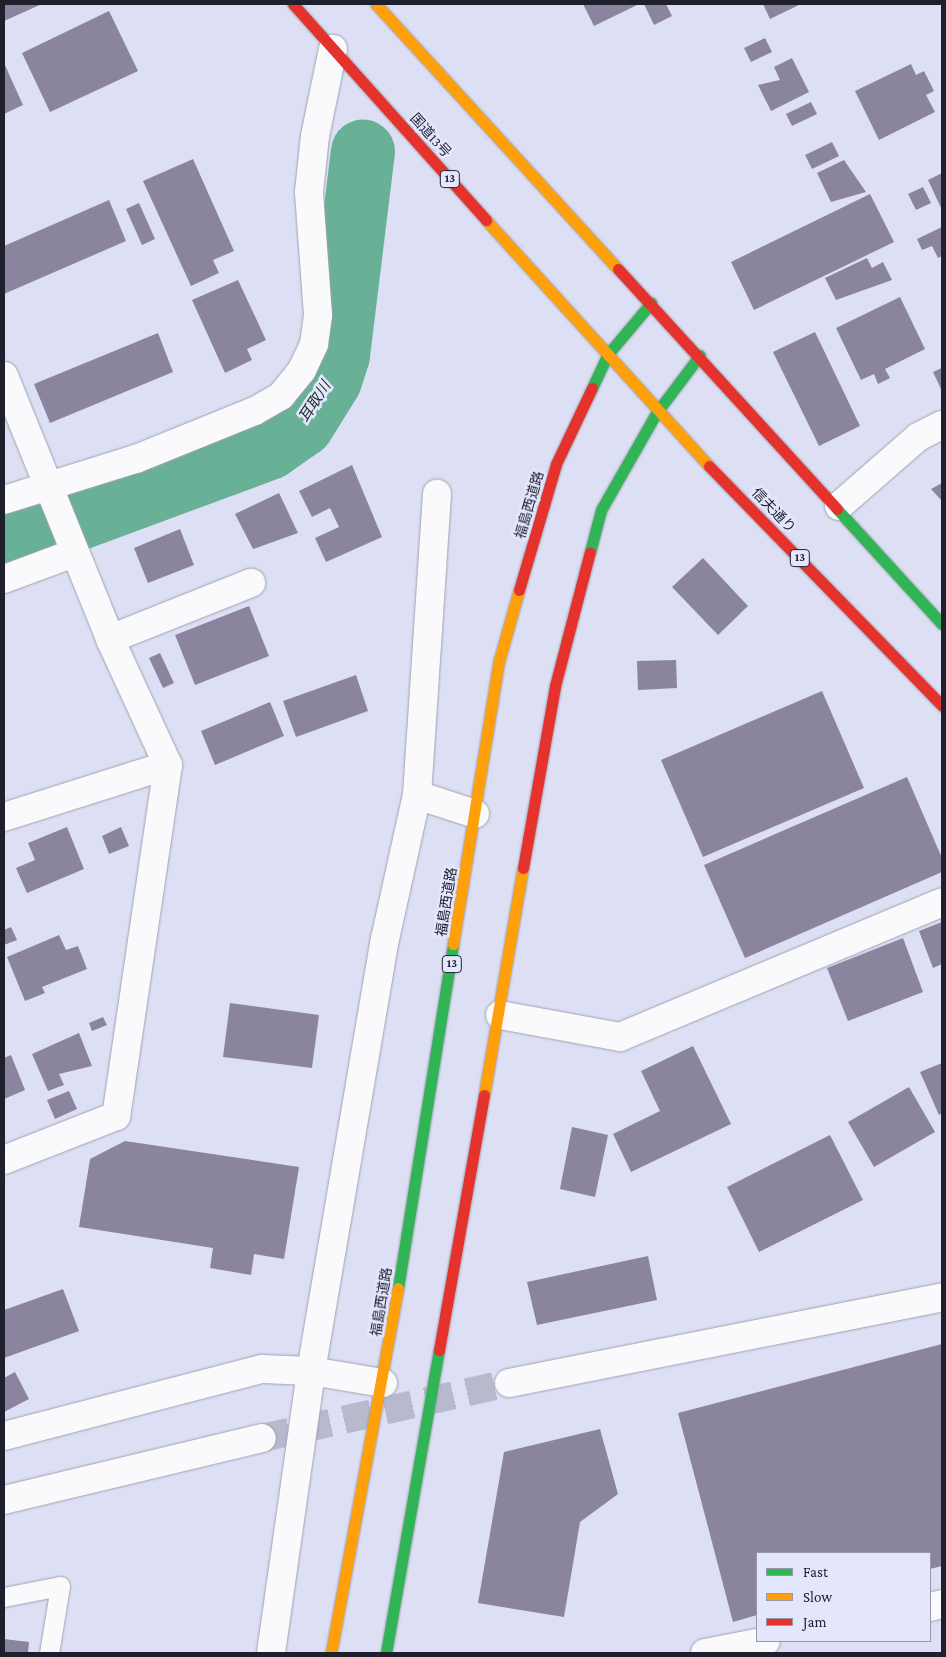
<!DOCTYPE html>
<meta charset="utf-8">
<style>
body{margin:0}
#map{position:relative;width:946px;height:1657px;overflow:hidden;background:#dde0f4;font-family:"Crimson Pro","Noto Sans JP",serif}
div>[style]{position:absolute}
.river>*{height:64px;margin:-32px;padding:0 32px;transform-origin:32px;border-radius:32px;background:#68b096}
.building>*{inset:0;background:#8b849f}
.street-tunnel>*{height:28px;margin-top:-14px;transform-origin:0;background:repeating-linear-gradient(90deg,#b7bacc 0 28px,transparent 0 42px)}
.roads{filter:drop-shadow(0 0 1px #a0a2b1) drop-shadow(0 0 1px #a0a2b1)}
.lane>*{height:19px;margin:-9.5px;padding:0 9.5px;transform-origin:9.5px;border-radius:9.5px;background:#fafafd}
.street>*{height:28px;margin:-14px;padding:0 14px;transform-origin:14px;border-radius:14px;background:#fafafd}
.fast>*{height:11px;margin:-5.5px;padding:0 5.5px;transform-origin:5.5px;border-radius:5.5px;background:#30b455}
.slow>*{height:11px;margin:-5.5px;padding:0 5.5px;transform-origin:5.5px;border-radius:5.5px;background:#ff9f0a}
.jam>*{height:11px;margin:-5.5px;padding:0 5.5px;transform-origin:5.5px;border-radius:5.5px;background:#e5322d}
span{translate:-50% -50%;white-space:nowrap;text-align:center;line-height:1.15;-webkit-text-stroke:5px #e4e6fd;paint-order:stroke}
.shield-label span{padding:1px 4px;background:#e4e6fd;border:1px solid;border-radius:4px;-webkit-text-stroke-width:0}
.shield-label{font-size:12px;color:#1f202d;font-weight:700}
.street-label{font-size:14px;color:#1f202d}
.water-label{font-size:15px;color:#192f23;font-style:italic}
.frame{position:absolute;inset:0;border:5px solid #1f202d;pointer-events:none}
.legend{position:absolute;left:756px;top:1552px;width:175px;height:90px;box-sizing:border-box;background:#e4e6fd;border:1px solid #9597aa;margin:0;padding:6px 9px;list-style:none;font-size:15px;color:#1f202d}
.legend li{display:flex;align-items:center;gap:10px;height:25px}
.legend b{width:25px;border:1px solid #9597aa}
</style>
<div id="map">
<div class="river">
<i style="left:4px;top:546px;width:283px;rotate:-20.3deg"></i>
<i style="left:269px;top:448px;width:40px;rotate:-34.9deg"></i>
<i style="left:302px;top:425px;width:53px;rotate:-58.1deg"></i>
<i style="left:330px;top:380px;width:26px;rotate:-72deg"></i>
<i style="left:338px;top:355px;width:205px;rotate:-83deg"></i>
</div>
<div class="building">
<i style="clip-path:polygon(4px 4px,42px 4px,4px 21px)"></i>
<i style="clip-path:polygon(583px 4px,639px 4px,594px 26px)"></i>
<i style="clip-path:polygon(644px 4px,666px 4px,672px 16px,654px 25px)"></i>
<i style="clip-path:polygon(763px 4px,801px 4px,770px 19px)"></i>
<i style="clip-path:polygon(109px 11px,138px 71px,50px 112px,22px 53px)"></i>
<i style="clip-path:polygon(765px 38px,772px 52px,751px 62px,744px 48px)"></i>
<i style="clip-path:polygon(792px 58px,809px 92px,771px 111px,758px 85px,780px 80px,774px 67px)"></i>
<i style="clip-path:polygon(4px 63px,23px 105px,4px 114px)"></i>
<i style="clip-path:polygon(911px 64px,916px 75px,924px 71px,934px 91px,926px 95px,935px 112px,879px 140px,855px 91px)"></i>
<i style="clip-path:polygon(811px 102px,817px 114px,792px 126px,786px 114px)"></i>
<i style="clip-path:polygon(832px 142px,839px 156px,812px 169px,805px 155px)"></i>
<i style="clip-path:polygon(193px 159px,234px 251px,213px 260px,219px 273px,191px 286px,143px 181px)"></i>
<i style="clip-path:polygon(844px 160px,866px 192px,831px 202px,817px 173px)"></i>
<i style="clip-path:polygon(942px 173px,942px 210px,928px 180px)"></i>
<i style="clip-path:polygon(923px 187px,931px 203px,916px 210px,908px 194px)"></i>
<i style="clip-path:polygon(870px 194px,894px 242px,754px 310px,731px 262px)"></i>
<i style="clip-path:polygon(109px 200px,126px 241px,4px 294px,4px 246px)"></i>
<i style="clip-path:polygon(139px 203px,155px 239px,142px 245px,126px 209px)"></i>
<i style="clip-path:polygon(942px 227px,942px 256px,938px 258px,932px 246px,922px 250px,917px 239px)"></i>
<i style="clip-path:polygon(867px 258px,872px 268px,883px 262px,892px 280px,836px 300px,825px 278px)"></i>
<i style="clip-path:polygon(238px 280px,266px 340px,247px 349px,252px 360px,225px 373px,192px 300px)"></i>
<i style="clip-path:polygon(900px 297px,925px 349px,885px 369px,890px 378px,878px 384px,874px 374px,861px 380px,836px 328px)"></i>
<i style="clip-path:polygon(815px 332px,860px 426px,819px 446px,773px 352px)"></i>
<i style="clip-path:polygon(158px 333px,173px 372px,50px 423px,34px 384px)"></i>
<i style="clip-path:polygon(942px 368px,942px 391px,933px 372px)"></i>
<i style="clip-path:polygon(352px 465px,382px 537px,326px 562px,315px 538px,339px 527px,330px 508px,312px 517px,299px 491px)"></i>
<i style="clip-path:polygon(942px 483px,942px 501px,931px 489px)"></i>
<i style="clip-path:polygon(279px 493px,298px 533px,253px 549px,235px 514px)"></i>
<i style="clip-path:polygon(180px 529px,194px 565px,148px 583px,134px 548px)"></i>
<i style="clip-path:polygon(703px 558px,748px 606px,718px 635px,672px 587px)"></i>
<i style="clip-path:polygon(249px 606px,269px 656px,195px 685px,175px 635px)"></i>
<i style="clip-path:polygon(160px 653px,174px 683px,163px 688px,149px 658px)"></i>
<i style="clip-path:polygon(676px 660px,677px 688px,638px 690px,637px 661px)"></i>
<i style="clip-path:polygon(356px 675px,368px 711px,296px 737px,283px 701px)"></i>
<i style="clip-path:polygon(822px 691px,864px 788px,703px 857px,661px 760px)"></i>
<i style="clip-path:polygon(270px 702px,284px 736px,215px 765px,201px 731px)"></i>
<i style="clip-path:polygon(907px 777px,942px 858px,942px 872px,745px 958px,704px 865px)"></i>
<i style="clip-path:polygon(67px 827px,84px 869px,27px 893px,16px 868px,35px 860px,28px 843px)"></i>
<i style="clip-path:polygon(121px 827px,129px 846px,109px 854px,102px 836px)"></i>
<i style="clip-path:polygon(942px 922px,942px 964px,933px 968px,919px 931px)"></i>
<i style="clip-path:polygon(11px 927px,17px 940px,4px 945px,4px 930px)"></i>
<i style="clip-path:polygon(59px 935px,66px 950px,78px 946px,87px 969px,42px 987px,45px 993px,25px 1001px,7px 957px)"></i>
<i style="clip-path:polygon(903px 938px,923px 992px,848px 1021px,827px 968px)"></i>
<i style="clip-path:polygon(230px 1003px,319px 1015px,312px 1068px,223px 1057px)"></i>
<i style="clip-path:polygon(103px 1017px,107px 1025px,92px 1031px,89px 1023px)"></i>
<i style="clip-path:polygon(79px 1033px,92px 1066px,59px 1074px,64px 1085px,48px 1091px,32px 1054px)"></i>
<i style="clip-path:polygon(693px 1046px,731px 1124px,631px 1172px,613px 1134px,660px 1111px,641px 1071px)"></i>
<i style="clip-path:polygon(11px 1055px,25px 1090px,4px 1099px,4px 1058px)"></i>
<i style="clip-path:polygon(942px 1063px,942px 1113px,939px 1115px,920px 1072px)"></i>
<i style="clip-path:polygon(909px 1087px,935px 1132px,874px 1167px,848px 1122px)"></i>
<i style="clip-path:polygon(69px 1091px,77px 1109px,55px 1119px,47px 1100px)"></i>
<i style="clip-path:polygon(572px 1127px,608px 1135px,595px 1197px,560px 1189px)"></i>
<i style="clip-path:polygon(830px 1135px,863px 1200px,759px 1252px,727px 1187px)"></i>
<i style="clip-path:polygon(125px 1141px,299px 1167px,284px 1259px,254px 1254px,251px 1275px,210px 1268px,213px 1248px,79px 1227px,90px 1159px)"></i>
<i style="clip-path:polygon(648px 1256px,657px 1300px,537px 1325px,527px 1282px)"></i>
<i style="clip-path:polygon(63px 1289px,79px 1331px,4px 1358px,4px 1310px)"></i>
<i style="clip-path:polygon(942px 1344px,942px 1566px,930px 1569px,930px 1553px,757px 1553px,757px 1615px,733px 1622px,678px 1413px)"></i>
<i style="clip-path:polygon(15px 1372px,29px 1399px,4px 1412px,4px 1378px)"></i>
<i style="clip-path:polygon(600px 1429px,618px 1494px,580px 1522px,564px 1617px,478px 1603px,504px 1452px)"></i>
<i style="clip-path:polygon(4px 1639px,29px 1642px,28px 1653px,4px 1653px)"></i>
</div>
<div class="street-tunnel">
<i style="left:262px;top:1438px;width:253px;rotate:-12.6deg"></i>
</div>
<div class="roads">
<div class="lane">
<i style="left:4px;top:1597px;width:57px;rotate:-11.1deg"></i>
<i style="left:60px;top:1586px;width:68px;rotate:99.3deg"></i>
</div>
<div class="street">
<i style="left:4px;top:376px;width:284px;rotate:68deg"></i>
<i style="left:110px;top:639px;width:139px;rotate:65.3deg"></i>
<i style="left:168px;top:765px;width:355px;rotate:98.4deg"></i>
<i style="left:116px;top:1116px;width:120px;rotate:158.6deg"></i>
<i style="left:4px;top:500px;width:138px;rotate:-17.3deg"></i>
<i style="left:136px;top:459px;width:128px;rotate:-22deg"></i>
<i style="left:255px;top:411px;width:30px;rotate:-30deg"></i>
<i style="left:281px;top:396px;width:33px;rotate:-51deg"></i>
<i style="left:302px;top:370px;width:29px;rotate:-65deg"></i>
<i style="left:314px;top:344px;width:29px;rotate:-82deg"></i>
<i style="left:318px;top:315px;width:123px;rotate:-94.2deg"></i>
<i style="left:309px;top:192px;width:56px;rotate:-83.9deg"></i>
<i style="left:315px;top:136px;width:89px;rotate:-78.3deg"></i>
<i style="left:839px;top:506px;width:105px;rotate:-41.1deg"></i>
<i style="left:918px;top:437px;width:27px;rotate:-27deg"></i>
<i style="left:4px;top:579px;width:75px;rotate:-20.4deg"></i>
<i style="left:110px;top:639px;width:152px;rotate:-21.7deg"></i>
<i style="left:417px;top:795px;width:61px;rotate:18.1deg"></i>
<i style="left:4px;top:817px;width:172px;rotate:-17.6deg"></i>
<i style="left:500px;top:1015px;width:122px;rotate:10.4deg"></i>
<i style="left:620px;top:1037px;width:349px;rotate:-22.7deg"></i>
<i style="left:509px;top:1383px;width:441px;rotate:-11.2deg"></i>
<i style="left:4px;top:1436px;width:267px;rotate:-14.6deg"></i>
<i style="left:262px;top:1369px;width:49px;rotate:2.3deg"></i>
<i style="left:311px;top:1371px;width:73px;rotate:9.5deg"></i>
<i style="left:4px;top:1500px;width:265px;rotate:-13.5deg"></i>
<i style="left:930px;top:1607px;width:12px;rotate:-14deg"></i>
<i style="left:271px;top:1653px;width:285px;rotate:-81.9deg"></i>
<i style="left:311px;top:1371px;width:438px;rotate:-80.3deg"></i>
<i style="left:385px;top:939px;width:148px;rotate:-77.5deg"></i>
<i style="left:417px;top:795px;width:302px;rotate:-86.2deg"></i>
<i style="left:705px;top:1653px;width:62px;rotate:-11.1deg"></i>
</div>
<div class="fast">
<i style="left:592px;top:388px;width:38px;rotate:-65deg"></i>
<i style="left:608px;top:354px;width:67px;rotate:-49.9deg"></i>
<i style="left:837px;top:509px;width:156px;rotate:47.6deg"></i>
<i style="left:590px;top:552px;width:43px;rotate:-75.3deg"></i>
<i style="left:601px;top:510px;width:113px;rotate:-60.3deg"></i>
<i style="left:657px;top:412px;width:71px;rotate:-53deg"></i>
<i style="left:398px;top:1288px;width:348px;rotate:-80.9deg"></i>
<i style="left:386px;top:1653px;width:308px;rotate:-80.1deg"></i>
</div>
<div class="slow">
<i style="left:376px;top:4px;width:359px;rotate:47.6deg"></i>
<i style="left:486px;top:220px;width:332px;rotate:47.8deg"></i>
<i style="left:453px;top:944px;width:287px;rotate:-80.8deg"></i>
<i style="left:499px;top:661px;width:74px;rotate:-74.3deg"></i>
<i style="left:484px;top:1095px;width:230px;rotate:-80.3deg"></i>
<i style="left:331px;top:1653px;width:371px;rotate:-79.6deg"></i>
</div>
<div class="jam">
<i style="left:293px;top:4px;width:290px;rotate:48.2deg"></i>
<i style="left:618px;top:269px;width:325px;rotate:47.6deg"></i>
<i style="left:709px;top:466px;width:334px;rotate:45.8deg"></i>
<i style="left:519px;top:590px;width:131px;rotate:-73.6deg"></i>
<i style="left:556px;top:464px;width:84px;rotate:-64.7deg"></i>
<i style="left:523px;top:868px;width:185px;rotate:-80deg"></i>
<i style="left:555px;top:686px;width:138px;rotate:-75.4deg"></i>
<i style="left:439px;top:1350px;width:259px;rotate:-80deg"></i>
</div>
</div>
<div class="shield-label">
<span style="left:450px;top:179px">13</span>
<span style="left:800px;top:558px">13</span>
<span style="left:452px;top:964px">13</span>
</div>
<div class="street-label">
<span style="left:431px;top:135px;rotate:48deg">国道13号</span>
<span style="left:529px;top:505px;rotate:-74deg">福島西道路</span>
<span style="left:774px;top:510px;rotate:46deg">信夫通り</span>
<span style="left:446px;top:902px;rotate:-81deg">福島西道路</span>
<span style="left:381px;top:1302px;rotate:-81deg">福島西道路</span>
</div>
<div class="water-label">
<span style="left:315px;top:402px;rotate:-57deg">耳取川</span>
</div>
<div class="frame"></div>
<ul class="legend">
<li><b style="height:6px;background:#30b455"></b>Fast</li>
<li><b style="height:6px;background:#ff9f0a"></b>Slow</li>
<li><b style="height:6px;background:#e5322d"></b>Jam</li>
</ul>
</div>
